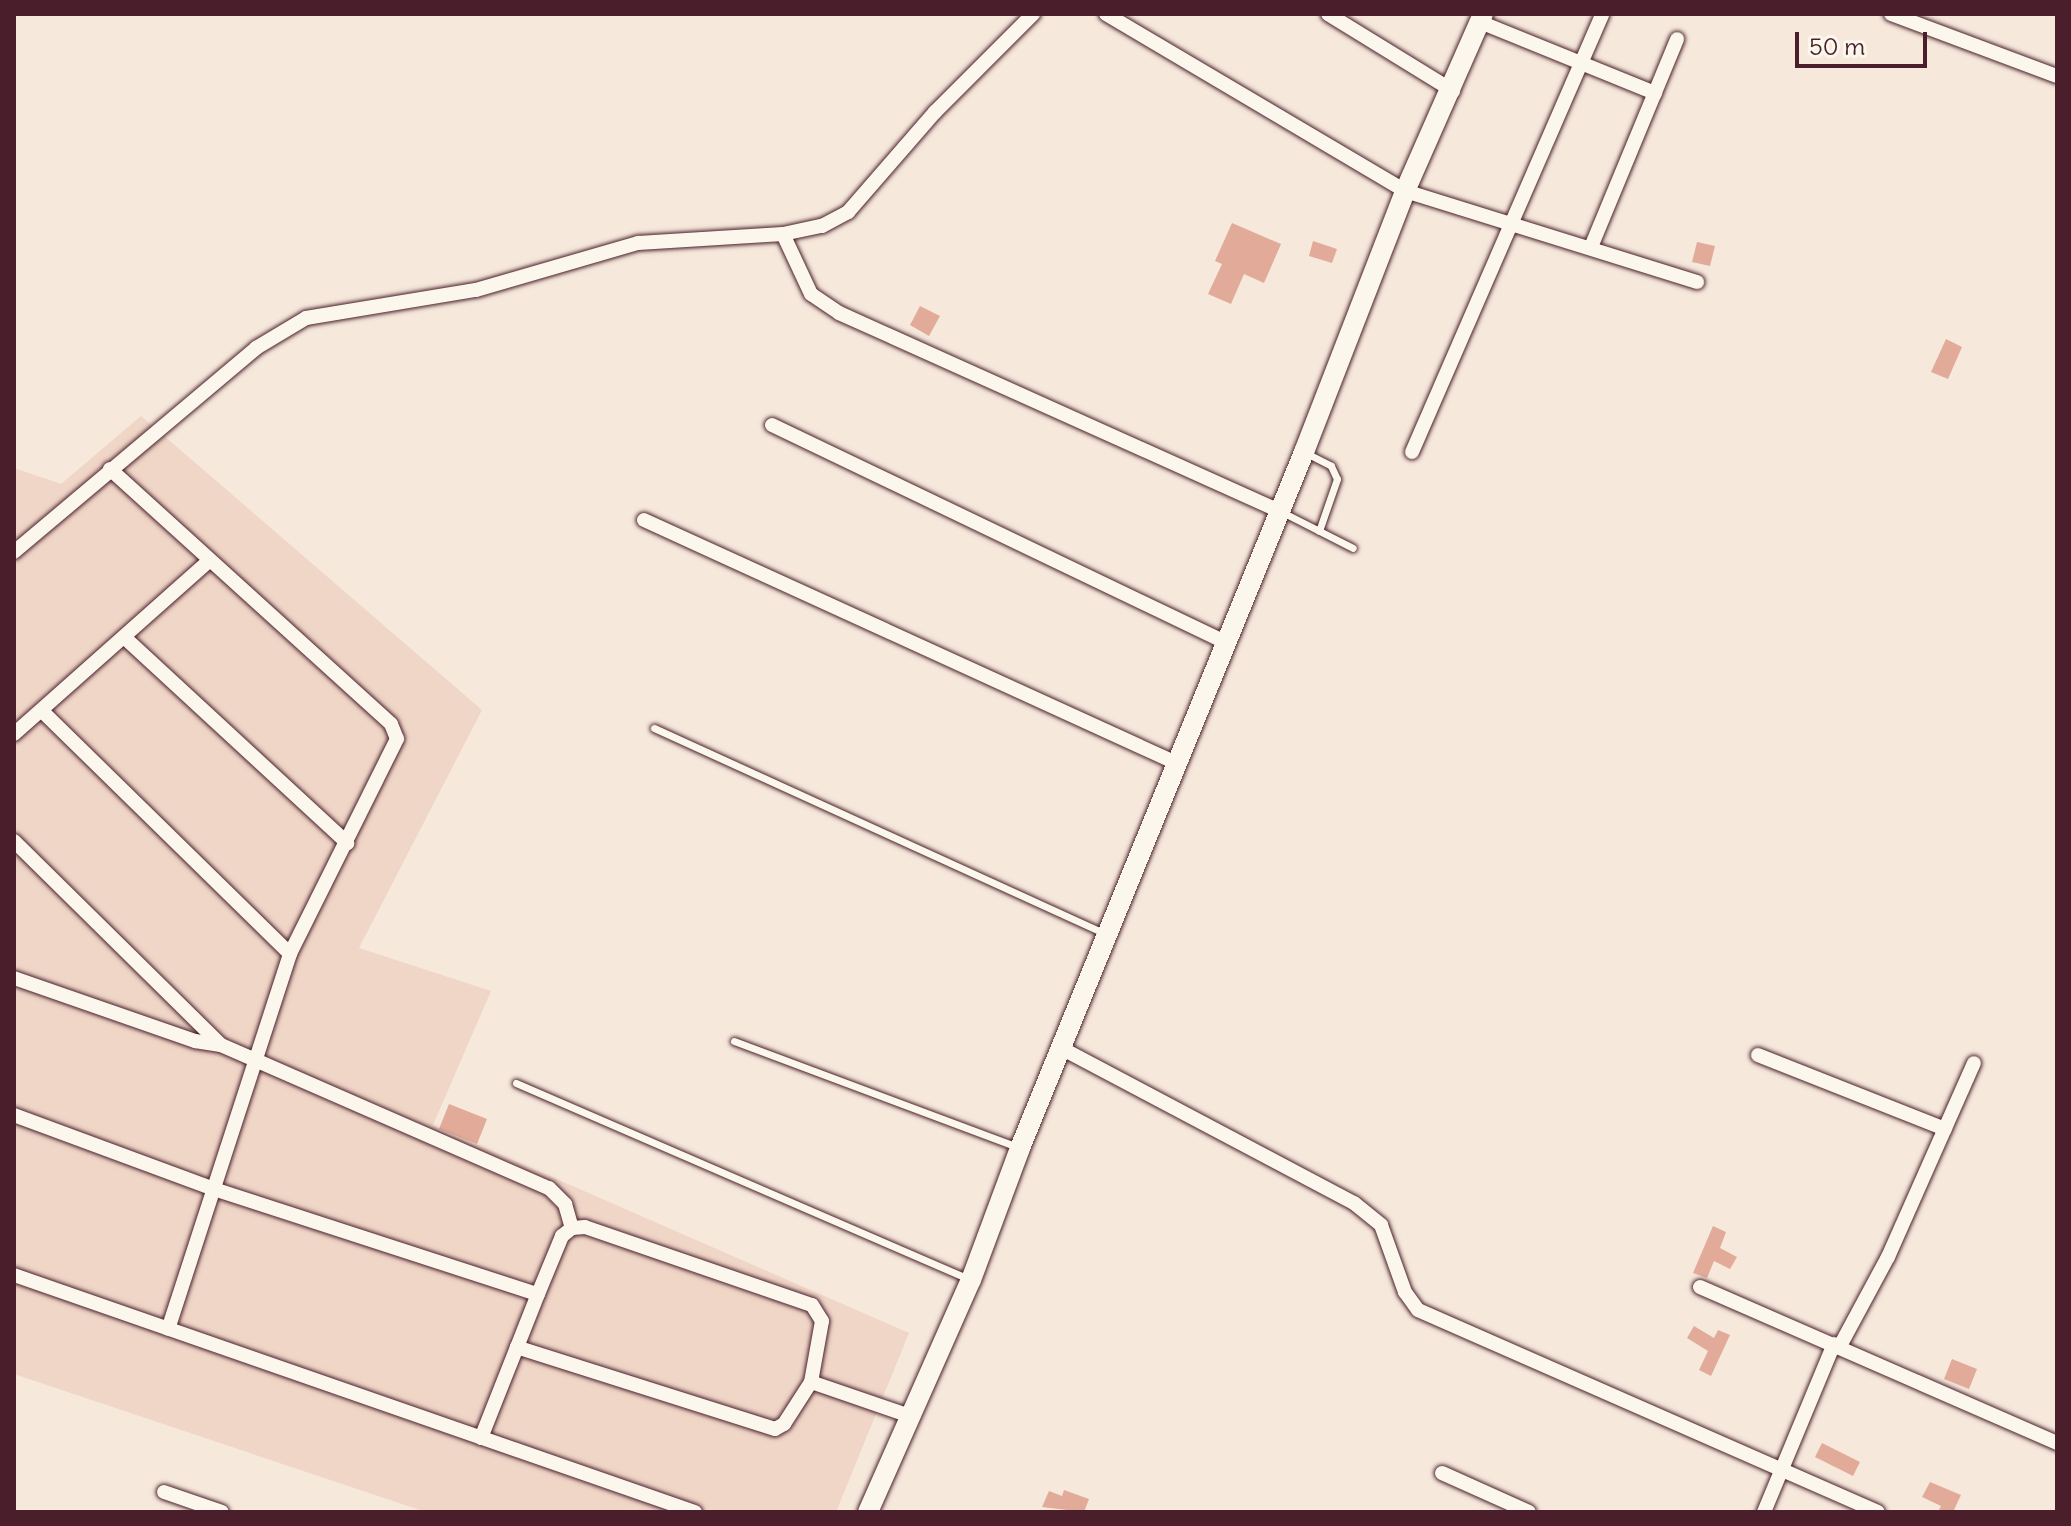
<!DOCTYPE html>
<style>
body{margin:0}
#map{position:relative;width:2071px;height:1526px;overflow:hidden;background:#f6e8db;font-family:Delius,sans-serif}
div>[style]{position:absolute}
.built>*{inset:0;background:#f0d6c7}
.building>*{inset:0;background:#e2ab99}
.roads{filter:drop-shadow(0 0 2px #4a1f2b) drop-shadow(0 0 2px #4a1f2b)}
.lane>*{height:7px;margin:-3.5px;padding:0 3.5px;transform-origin:3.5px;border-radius:3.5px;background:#fbf7ec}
.street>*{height:14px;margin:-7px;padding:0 7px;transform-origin:7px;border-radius:7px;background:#fbf7ec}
.secondary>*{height:20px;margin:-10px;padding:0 10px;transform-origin:10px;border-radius:10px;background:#fbf7ec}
span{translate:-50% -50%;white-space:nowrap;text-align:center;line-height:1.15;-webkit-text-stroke:8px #fbf7ec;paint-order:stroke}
.frame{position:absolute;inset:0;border:16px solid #4a1f2b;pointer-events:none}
.scale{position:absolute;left:1795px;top:32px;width:132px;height:36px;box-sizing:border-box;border:4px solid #4a1f2b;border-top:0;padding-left:10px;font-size:24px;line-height:28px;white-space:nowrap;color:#4a1f2b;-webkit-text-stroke:6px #fbf7ec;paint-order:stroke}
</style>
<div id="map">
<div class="built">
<i style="clip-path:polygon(141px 416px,482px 710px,359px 948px,491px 991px,433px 1125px,909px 1333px,836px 1512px,426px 1512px,14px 1374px,14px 468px,61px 484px)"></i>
</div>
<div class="building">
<i style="clip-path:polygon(1232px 223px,1281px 244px,1264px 283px,1244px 274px,1231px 304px,1208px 294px,1222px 264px,1215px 261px)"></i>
<i style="clip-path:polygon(1313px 241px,1337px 249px,1332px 263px,1309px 256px)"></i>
<i style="clip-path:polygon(1697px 242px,1715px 246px,1710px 266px,1692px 262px)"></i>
<i style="clip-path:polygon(920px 306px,940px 316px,929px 336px,910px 325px)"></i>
<i style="clip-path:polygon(1946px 339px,1962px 347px,1948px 379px,1931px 372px)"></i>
<i style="clip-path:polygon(449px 1104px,487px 1119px,477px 1144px,439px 1129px)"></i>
<i style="clip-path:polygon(1713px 1226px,1726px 1232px,1720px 1248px,1737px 1257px,1730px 1269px,1714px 1261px,1707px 1278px,1693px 1273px)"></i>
<i style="clip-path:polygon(1694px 1326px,1714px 1338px,1718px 1330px,1730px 1335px,1711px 1376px,1699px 1370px,1708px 1351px,1687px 1338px)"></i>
<i style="clip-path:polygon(1952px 1359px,1977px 1369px,1969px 1389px,1944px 1379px)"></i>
<i style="clip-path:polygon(1822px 1443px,1860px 1462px,1853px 1476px,1815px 1457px)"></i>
<i style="clip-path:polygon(1930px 1482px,1961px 1495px,1953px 1512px,1938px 1512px,1941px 1506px,1922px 1497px)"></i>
<i style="clip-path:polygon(1064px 1490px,1089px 1499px,1084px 1512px,1042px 1507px,1049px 1491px,1062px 1496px)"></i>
</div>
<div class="roads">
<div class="lane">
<i style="left:1306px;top:453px;width:28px;rotate:27deg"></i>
<i style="left:1331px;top:466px;width:14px;rotate:65deg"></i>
<i style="left:1337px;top:479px;width:55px;rotate:109.1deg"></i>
<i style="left:1284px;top:513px;width:77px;rotate:26.9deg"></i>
<i style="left:654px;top:728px;width:494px;rotate:24.5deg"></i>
<i style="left:734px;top:1041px;width:303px;rotate:20.5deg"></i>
<i style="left:516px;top:1083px;width:494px;rotate:23.4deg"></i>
</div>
<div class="street">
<i style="left:1106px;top:14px;width:347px;rotate:30.6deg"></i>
<i style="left:1405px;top:191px;width:306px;rotate:17.3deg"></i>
<i style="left:1328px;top:14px;width:147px;rotate:31.6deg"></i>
<i style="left:1891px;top:14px;width:177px;rotate:20.5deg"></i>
<i style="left:1480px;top:22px;width:189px;rotate:22.1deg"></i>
<i style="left:783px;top:234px;width:66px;rotate:65deg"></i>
<i style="left:811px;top:294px;width:34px;rotate:34deg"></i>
<i style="left:839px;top:313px;width:482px;rotate:24.2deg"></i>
<i style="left:1591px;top:247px;width:225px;rotate:-67.5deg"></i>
<i style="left:772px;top:425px;width:502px;rotate:25.6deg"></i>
<i style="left:1412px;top:452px;width:477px;rotate:-66.5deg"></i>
<i style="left:110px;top:469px;width:379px;rotate:42.2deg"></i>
<i style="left:391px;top:724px;width:16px;rotate:68deg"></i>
<i style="left:397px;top:739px;width:240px;rotate:116.5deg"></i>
<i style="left:290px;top:954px;width:394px;rotate:108deg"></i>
<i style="left:644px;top:520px;width:583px;rotate:24.54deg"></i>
<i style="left:14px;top:552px;width:317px;rotate:-40.1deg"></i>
<i style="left:256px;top:348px;width:58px;rotate:-31deg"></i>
<i style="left:306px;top:318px;width:172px;rotate:-9.4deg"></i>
<i style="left:476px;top:290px;width:169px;rotate:-16.2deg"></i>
<i style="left:638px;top:243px;width:145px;rotate:-3.6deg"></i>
<i style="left:783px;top:234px;width:40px;rotate:-12deg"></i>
<i style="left:822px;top:226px;width:30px;rotate:-28deg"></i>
<i style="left:848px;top:212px;width:133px;rotate:-49deg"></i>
<i style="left:935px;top:112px;width:139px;rotate:-45deg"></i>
<i style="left:124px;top:637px;width:304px;rotate:42.7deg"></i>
<i style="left:42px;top:711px;width:347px;rotate:44.4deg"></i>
<i style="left:14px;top:734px;width:262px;rotate:-41.6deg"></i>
<i style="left:14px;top:841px;width:291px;rotate:44.6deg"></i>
<i style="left:221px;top:1045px;width:358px;rotate:23.6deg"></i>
<i style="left:549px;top:1188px;width:23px;rotate:45deg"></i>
<i style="left:565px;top:1204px;width:25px;rotate:74deg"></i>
<i style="left:14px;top:978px;width:192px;rotate:19.2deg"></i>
<i style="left:195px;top:1041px;width:26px;rotate:9deg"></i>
<i style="left:1061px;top:1048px;width:331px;rotate:27.9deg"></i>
<i style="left:1354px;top:1203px;width:35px;rotate:39deg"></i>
<i style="left:1381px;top:1225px;width:71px;rotate:70.3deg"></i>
<i style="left:1405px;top:1292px;width:22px;rotate:54deg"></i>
<i style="left:1418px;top:1310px;width:502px;rotate:23.71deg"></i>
<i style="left:1758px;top:1055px;width:201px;rotate:21.6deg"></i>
<i style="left:14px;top:1115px;width:216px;rotate:20.3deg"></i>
<i style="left:217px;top:1190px;width:337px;rotate:18deg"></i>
<i style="left:14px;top:1275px;width:721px;rotate:19.19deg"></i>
<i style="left:1700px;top:1287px;width:390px;rotate:23.6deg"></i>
<i style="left:1840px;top:1346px;width:101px;rotate:-61.7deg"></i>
<i style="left:1888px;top:1257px;width:212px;rotate:-66.1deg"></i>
<i style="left:811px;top:1382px;width:105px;rotate:19deg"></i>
<i style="left:481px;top:1438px;width:155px;rotate:-68.4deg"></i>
<i style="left:538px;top:1294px;width:63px;rotate:-67.5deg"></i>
<i style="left:562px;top:1236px;width:13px;rotate:-39deg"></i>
<i style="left:572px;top:1228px;width:13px;rotate:-4deg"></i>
<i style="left:585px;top:1227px;width:240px;rotate:19deg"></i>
<i style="left:812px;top:1305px;width:19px;rotate:58deg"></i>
<i style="left:822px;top:1321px;width:62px;rotate:100.2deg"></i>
<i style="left:811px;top:1382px;width:50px;rotate:122.7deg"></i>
<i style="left:784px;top:1424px;width:10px;rotate:151deg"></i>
<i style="left:775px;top:1429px;width:271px;rotate:-162.4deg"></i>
<i style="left:1442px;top:1473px;width:95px;rotate:24.1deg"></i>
<i style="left:164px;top:1492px;width:61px;rotate:19deg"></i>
<i style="left:1764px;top:1512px;width:182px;rotate:-67.4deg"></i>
</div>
<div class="secondary">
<i style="left:868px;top:1512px;width:254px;rotate:-66.1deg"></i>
<i style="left:971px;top:1280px;width:141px;rotate:-69.6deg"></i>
<i style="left:1020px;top:1148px;width:752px;rotate:-67.8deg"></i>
<i style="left:1304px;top:452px;width:280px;rotate:-68.8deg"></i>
<i style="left:1405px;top:191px;width:193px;rotate:-66.2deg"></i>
</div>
</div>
<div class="frame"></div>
<div class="scale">50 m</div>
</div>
